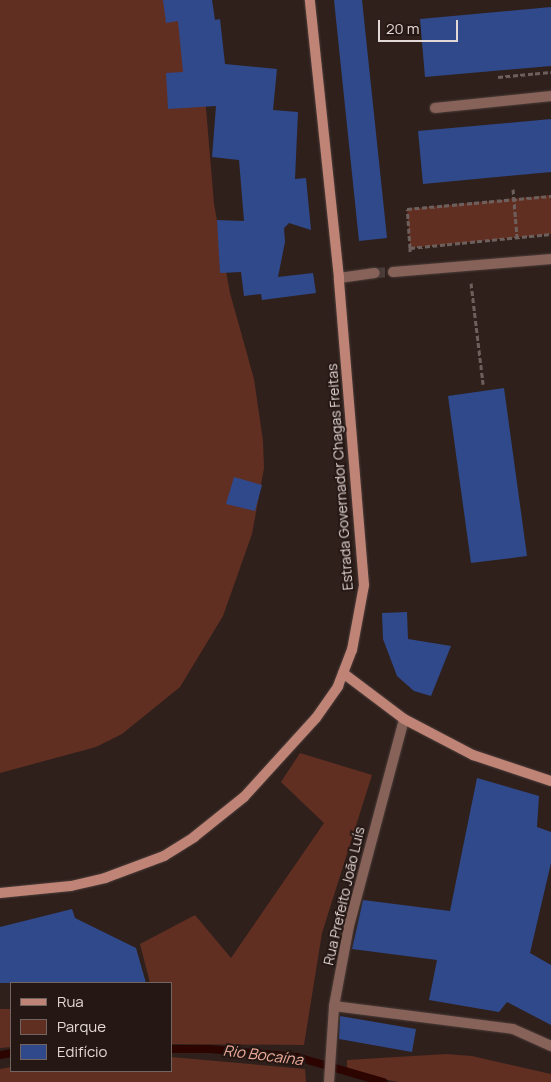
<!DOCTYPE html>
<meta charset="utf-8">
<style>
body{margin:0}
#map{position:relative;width:551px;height:1082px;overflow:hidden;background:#2f201c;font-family:Manrope,sans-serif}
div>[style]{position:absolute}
.green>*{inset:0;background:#612e22}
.stream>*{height:8px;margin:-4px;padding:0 4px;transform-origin:4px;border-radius:4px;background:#2c0400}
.building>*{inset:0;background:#30498a}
.street-tunnel>*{height:10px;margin-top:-5px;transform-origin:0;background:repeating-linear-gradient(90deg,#4a3c38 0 10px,transparent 0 15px)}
.path>*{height:3px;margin-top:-1.5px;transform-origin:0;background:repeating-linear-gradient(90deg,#6d605c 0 5px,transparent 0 7.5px)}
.roads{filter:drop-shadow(0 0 1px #4c3d3a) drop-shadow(0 0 1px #4c3d3a)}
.lane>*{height:10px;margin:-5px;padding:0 5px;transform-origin:5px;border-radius:5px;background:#876258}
.street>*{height:10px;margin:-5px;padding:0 5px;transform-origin:5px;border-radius:5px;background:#876258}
.secondary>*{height:10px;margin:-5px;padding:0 5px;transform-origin:5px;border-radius:5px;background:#bf8475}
span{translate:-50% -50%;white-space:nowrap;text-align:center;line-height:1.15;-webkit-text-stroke:4px #251713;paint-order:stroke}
.street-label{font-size:14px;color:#e2d8d5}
.water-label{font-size:15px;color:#f2ad9c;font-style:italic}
.legend{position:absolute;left:10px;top:982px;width:162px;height:90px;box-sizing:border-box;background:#251713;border:1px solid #716461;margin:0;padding:6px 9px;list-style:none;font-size:15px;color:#e2d8d5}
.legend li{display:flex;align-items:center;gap:10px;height:25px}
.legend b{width:25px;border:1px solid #716461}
.scale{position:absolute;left:378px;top:20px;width:80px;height:22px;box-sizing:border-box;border:2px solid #e2d8d5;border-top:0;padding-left:6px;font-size:15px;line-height:18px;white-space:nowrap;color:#e2d8d5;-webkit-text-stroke:4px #251713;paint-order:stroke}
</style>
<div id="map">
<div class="green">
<i style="clip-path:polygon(0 0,197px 0,214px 204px,230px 293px,254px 379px,263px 441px,264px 468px,252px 534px,223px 616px,180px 687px,122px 734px,96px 747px,0 773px)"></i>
<i style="clip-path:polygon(551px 195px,551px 234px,410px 248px,407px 209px)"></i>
<i style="clip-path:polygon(300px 753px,372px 775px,322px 933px,304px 1045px,171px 1044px,171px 983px,150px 983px,140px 944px,195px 915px,231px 958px,324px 823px,281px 782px)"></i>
<i style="clip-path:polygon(0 1009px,11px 1009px,11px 1047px,0 1048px)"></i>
<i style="clip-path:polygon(446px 1054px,472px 1056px,551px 1074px,551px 1082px,398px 1082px,347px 1072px,347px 1060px)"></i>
<i style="clip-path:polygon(171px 1057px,305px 1069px,306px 1082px,0 1082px,0 1069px,11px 1067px,11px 1071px,171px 1071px)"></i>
</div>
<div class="stream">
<i style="left:171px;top:1049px;width:39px"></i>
<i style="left:210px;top:1049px;width:87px;rotate:5.3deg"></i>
<i style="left:297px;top:1057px;width:90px;rotate:16.2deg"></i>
<i style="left:0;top:1055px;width:11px;rotate:-10deg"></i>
</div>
<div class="building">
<i style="clip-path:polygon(163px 0,212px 0,215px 20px,220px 19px,225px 64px,277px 69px,273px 110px,298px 112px,295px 179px,306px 178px,311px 230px,289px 223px,284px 228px,285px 242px,278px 277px,313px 273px,316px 293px,262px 300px,261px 294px,244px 296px,241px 272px,220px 273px,217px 220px,244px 221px,239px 160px,212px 157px,216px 106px,168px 109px,166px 73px,183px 72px,178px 21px,166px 23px)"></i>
<i style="clip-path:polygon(334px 0,362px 0,387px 238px,359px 241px)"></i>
<i style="clip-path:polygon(551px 7px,551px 66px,425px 77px,420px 19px)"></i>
<i style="clip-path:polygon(551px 119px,551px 172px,423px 184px,418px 131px)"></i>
<i style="clip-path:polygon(504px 388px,527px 556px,471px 563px,448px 396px)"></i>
<i style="clip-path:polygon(234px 477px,262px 485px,255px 511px,226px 504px)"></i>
<i style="clip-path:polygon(407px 612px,408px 639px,451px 646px,431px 696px,414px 691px,397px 676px,383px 639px,382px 613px)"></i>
<i style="clip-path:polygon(477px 778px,539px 796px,537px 827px,551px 832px,551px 863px,530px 953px,551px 965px,551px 1025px,507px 1002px,499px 1012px,429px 1000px,437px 960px,352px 949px,363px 900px,450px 911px)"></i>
<i style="clip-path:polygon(72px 909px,75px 918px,136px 948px,146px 983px,0 983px,0 927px)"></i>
<i style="clip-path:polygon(340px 1016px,416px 1029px,412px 1052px,339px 1039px)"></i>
</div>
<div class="street-tunnel">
<i style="left:375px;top:273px;width:18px;rotate:-3deg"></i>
</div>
<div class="path">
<i style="left:498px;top:77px;width:53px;rotate:-5.4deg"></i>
<i style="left:513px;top:189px;width:48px;rotate:85.2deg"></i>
<i style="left:410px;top:248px;width:39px;rotate:-94deg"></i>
<i style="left:407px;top:209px;width:145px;rotate:-5.2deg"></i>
<i style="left:410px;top:252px;width:4px;rotate:-90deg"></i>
<i style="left:410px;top:248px;width:142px;rotate:-5.7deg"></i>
<i style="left:471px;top:283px;width:102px;rotate:83.2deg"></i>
</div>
<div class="roads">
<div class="lane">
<i style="left:334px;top:1006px;width:180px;rotate:7.3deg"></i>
<i style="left:513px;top:1029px;width:42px;rotate:24.1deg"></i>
</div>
<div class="street">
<i style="left:435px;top:108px;width:117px;rotate:-5.9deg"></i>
<i style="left:393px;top:272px;width:159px;rotate:-4.7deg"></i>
<i style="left:339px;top:278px;width:36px;rotate:-8deg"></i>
<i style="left:329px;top:1082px;width:76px;rotate:-86.2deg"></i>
<i style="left:334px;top:1006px;width:81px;rotate:-79.4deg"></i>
<i style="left:349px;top:926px;width:214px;rotate:-75.1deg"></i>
</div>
<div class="secondary">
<i style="left:343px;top:673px;width:76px;rotate:37deg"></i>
<i style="left:404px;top:719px;width:78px;rotate:27.6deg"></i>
<i style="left:473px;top:755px;width:82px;rotate:18.4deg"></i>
<i style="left:0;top:893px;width:71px;rotate:-5.6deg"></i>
<i style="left:71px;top:886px;width:35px;rotate:-13deg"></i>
<i style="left:105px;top:878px;width:63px;rotate:-20.4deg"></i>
<i style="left:164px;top:856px;width:36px;rotate:-32deg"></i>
<i style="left:194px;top:837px;width:64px;rotate:-38.7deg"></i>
<i style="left:244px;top:797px;width:107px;rotate:-47.7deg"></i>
<i style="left:316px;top:718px;width:39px;rotate:-55deg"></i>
<i style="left:338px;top:686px;width:39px;rotate:-69deg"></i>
<i style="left:352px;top:650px;width:66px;rotate:-79.5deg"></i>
<i style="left:364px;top:585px;width:308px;rotate:-94.7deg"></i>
<i style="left:339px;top:278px;width:280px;rotate:-96deg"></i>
</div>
</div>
<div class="street-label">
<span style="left:340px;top:477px;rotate:-94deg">Estrada Governador Chagas Freitas</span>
<span style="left:344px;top:896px;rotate:-77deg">Rua Prefeito João Luís</span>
</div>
<div class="water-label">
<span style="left:263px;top:1055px;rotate:7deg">Rio Bocaína</span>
</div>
<ul class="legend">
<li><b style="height:6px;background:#bf8475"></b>Rua</li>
<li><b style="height:14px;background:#612e22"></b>Parque</li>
<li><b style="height:14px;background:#30498a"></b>Edifício</li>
</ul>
<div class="scale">20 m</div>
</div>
